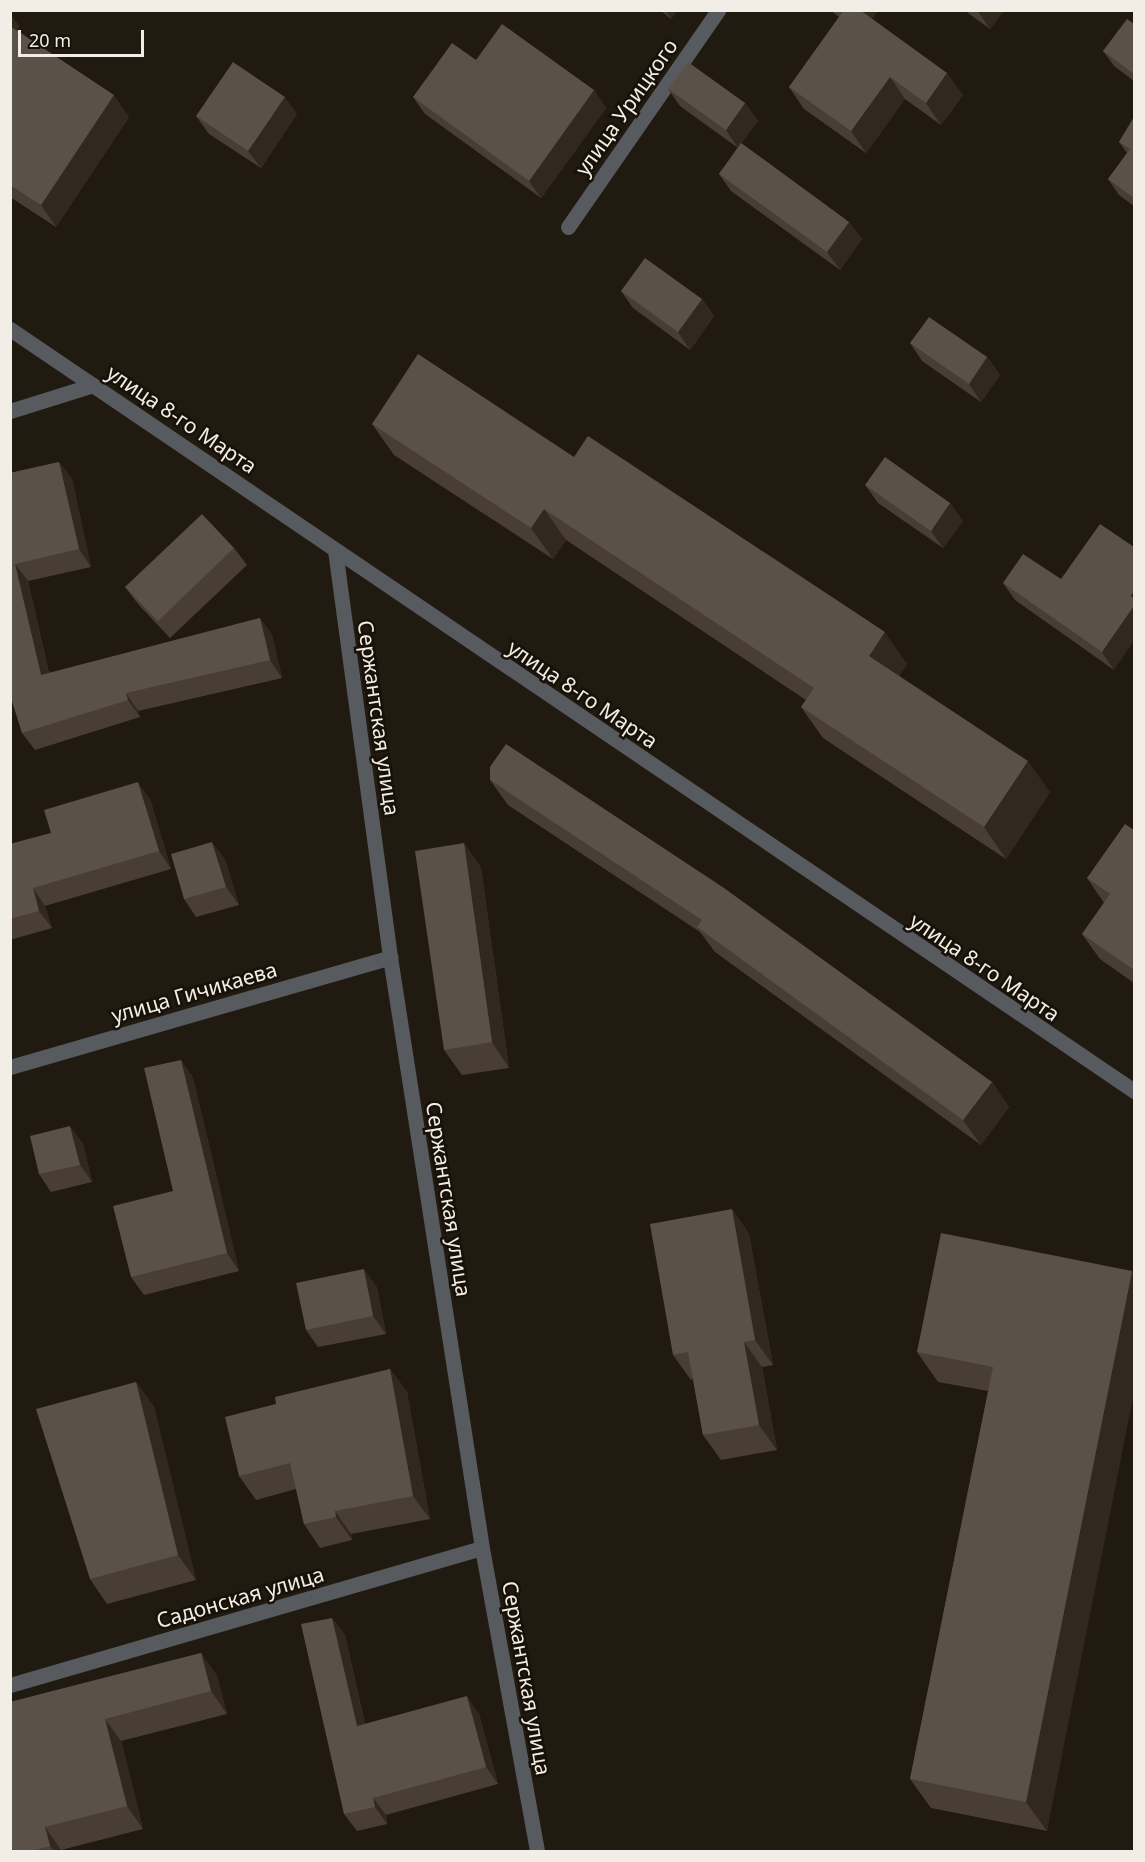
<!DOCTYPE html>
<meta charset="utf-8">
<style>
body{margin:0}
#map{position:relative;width:1145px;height:1862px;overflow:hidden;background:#211a10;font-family:"Noto Sans",sans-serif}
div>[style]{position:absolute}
.minor>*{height:15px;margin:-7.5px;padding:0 7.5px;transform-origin:7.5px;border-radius:7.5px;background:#575a5f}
.wall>*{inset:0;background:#483e35}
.shaded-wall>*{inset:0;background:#31281e}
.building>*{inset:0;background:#5a5148}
span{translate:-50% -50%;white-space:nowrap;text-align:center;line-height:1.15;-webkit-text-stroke:5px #181108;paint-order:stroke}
.street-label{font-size:21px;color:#f2ede7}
.frame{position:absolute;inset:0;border:12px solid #f2ede7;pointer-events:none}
.scale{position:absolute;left:18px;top:30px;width:126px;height:27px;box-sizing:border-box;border:3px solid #f2ede7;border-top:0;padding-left:8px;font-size:18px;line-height:21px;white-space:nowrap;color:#f2ede7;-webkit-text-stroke:4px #181108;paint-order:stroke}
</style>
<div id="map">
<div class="minor">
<i style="left:568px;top:227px;width:264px;rotate:-55.3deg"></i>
<i style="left:10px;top:329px;width:1358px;rotate:34.13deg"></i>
<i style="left:10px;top:411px;width:87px;rotate:-17.4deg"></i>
<i style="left:335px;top:550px;width:411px;rotate:82.3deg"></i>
<i style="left:390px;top:957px;width:598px;rotate:81.15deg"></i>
<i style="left:482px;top:1548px;width:309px;rotate:79.7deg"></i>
<i style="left:10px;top:1067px;width:396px;rotate:-16.1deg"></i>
<i style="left:10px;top:1685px;width:491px;rotate:-16.2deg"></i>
</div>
<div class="wall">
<i style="clip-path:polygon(660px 10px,677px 10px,671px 19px)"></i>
<i style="clip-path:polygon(830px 10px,878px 10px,872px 19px,963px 95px,941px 125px,905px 99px,866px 153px,804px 109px,789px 87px,839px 17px)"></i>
<i style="clip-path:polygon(964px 10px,1004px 10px,990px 29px)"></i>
<i style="clip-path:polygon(10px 14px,19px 26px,17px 30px,129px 117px,56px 227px,10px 197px)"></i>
<i style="clip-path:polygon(1134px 24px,1134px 81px,1114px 66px,1103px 51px)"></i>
<i style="clip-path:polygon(476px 60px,594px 90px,606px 108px,541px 198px,425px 114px,413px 97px)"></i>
<i style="clip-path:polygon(668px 89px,745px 103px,758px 121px,741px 143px,849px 222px,862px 239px,840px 270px,731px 191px,719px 174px,738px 148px,680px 106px)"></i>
<i style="clip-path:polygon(297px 114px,261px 168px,209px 134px,196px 116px)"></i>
<i style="clip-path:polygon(1134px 117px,1134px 206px,1119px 195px,1108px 179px,1127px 153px,1119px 142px)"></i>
<i style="clip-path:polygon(621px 291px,702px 299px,714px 316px,690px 350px,633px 308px)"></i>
<i style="clip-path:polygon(910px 343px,987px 357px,1000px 375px,981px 402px,922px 361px)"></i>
<i style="clip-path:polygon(372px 424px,574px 457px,907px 664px,899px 676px,1050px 792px,1006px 859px,823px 738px,801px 707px,806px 700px,566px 540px,553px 559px,394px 455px)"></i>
<i style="clip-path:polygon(59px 462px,72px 479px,91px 567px,28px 581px,49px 673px,260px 618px,272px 635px,282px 678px,138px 711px,140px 717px,35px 750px,22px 733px,10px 473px)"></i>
<i style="clip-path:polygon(865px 485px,950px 503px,963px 521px,943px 548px,878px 503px)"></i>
<i style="clip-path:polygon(234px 548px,247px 565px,170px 638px,138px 604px,125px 587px)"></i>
<i style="clip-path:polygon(1061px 579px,1114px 670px,1015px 600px,1003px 583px)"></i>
<i style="clip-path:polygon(490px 780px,992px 1082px,1009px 1107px,981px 1145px,715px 952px,700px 932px,508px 805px)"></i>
<i style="clip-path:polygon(150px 799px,171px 869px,45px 906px,52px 928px,10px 940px,10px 844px,51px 833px)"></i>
<i style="clip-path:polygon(1134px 830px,1134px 983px,1100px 959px,1082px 934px,1104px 903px,1087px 878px)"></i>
<i style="clip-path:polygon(464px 843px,481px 868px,509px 1068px,462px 1075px,444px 1050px)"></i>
<i style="clip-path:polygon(225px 859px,239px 905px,196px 917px,184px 899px)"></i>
<i style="clip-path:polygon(181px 1060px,193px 1078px,239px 1271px,144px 1295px,131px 1277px,173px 1191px)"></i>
<i style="clip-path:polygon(83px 1143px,92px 1182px,51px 1192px,39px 1174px)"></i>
<i style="clip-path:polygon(732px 1209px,749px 1234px,773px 1365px,762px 1367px,777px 1450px,721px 1460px,703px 1435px,693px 1379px,691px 1380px,673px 1355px)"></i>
<i style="clip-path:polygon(1132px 1271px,1047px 1831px,931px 1808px,910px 1779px,988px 1391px,938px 1382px,917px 1352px)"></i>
<i style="clip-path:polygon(377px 1287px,386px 1334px,318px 1347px,306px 1330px)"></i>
<i style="clip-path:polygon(390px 1369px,407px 1392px,430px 1519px,351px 1534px,352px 1540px,320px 1548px,304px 1524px,296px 1489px,256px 1500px,239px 1476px,276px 1404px)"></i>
<i style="clip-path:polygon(136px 1382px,154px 1407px,196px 1580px,107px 1604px,90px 1579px)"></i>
<i style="clip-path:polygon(332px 1618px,345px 1635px,365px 1724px,479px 1714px,498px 1784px,386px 1815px,387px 1824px,357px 1831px,344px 1814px)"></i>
<i style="clip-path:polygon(201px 1653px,217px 1676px,227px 1714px,121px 1741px,143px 1829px,61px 1850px,61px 1851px,10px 1851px,10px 1702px)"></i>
</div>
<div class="shaded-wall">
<i style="clip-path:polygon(665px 10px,677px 10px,671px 19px)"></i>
<i style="clip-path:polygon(856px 10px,878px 10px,867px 26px)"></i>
<i style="clip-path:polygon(977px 10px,1004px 10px,990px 29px)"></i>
<i style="clip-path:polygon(10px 14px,19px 26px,11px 38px,10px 37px)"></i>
<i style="clip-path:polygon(947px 73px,963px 95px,941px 125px,926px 103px)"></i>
<i style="clip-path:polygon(890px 77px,905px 99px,866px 153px,851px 131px)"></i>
<i style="clip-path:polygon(594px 90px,606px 108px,541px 198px,529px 181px)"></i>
<i style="clip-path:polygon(114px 95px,129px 117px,56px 227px,41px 205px)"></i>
<i style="clip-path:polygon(285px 97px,297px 114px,261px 168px,248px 151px)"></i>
<i style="clip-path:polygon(745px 103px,758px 121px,738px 148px,726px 130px)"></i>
<i style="clip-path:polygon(849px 222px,862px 239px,840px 270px,827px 252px)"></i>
<i style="clip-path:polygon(702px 299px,714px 316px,690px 350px,678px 332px)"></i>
<i style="clip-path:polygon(987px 357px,1000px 375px,981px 402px,969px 384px)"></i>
<i style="clip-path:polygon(59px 462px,72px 479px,91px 567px,79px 549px)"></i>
<i style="clip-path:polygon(950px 503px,963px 521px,943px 548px,931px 531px)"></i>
<i style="clip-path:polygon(544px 509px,566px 540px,553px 559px,531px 528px)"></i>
<i style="clip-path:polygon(15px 564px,28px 581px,53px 693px,41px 675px)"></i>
<i style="clip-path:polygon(1134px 606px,1134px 641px,1114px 670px,1102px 652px)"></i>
<i style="clip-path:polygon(260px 618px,272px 635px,282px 678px,270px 660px)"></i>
<i style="clip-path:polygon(885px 632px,907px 664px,891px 688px,869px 656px)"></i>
<i style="clip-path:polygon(126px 693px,138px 711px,140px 717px,128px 700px)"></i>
<i style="clip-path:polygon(1028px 761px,1050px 792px,1006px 859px,984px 827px)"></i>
<i style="clip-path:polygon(138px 782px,150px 799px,171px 869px,159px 851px)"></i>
<i style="clip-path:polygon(212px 842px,225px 859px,239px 905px,226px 887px)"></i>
<i style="clip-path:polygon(464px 843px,481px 868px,509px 1068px,492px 1042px)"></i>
<i style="clip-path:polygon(33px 888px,45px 906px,52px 928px,39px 911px)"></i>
<i style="clip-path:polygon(181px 1060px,193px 1078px,239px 1271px,227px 1253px)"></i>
<i style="clip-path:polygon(992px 1082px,1009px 1107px,981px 1145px,963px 1120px)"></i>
<i style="clip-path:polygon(70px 1126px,83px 1143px,92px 1182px,80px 1165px)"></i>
<i style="clip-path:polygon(732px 1209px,749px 1234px,773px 1365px,755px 1340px)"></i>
<i style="clip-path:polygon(364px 1269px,377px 1287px,386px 1334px,373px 1316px)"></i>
<i style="clip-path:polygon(1132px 1271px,1134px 1274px,1134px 1393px,1047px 1831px,1026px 1802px)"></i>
<i style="clip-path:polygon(744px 1342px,762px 1367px,777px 1450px,759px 1425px)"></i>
<i style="clip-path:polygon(390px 1369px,407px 1392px,430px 1519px,413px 1496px)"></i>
<i style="clip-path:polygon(136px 1382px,154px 1407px,196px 1580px,178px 1555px)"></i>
<i style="clip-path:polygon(335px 1511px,351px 1534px,352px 1540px,336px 1517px)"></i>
<i style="clip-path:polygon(332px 1618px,345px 1635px,369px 1744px,357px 1726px)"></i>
<i style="clip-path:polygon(201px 1653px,217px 1676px,227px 1714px,211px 1691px)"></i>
<i style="clip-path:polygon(467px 1696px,479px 1714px,498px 1784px,486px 1767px)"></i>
<i style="clip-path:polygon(105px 1719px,121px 1741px,143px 1829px,127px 1806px)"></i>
<i style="clip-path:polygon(373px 1798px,386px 1815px,387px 1824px,375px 1807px)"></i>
<i style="clip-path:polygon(45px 1827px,61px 1850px,61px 1851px,54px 1851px,50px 1846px)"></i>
</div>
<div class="building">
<i style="clip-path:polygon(844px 10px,860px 10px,947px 73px,926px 103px,890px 77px,851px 131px,789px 87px)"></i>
<i style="clip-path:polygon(1127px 19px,1134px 24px,1134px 74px,1103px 51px)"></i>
<i style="clip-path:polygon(502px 24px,594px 90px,529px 181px,413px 97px,452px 43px,476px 60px)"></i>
<i style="clip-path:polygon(10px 26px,114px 95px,41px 205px,10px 185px)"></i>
<i style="clip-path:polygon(233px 62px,285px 97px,248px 151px,196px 116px)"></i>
<i style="clip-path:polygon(688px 62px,745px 103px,726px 130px,668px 89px)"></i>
<i style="clip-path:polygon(1134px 117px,1134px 198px,1108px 179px,1130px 149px,1119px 142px)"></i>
<i style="clip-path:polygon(741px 143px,849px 222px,827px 252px,719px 174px)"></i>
<i style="clip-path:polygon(645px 258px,702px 299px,678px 332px,621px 291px)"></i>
<i style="clip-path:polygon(929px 317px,987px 357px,969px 384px,910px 343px)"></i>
<i style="clip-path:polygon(418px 354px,574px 457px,588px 436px,885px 632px,869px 656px,1028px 761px,984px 827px,801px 707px,814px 688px,544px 509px,531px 528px,372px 424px)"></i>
<i style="clip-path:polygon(885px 457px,950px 503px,931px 531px,865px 485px)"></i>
<i style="clip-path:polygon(59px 462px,79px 549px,15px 564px,41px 675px,260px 618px,270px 660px,126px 693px,128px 700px,22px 733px,10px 695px,10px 473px)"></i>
<i style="clip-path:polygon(202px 514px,234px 548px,158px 621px,125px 587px)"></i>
<i style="clip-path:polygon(1100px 524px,1134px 547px,1134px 591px,1131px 596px,1134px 598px,1134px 606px,1102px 652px,1003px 583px,1023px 554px,1061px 579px)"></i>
<i style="clip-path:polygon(506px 744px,724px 888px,992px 1082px,963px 1120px,697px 927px,702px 920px,490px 780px,490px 767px)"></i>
<i style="clip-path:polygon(138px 782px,159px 851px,33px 888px,39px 911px,10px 919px,10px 844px,51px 833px,44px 810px)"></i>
<i style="clip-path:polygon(1125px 824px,1134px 830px,1134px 970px,1082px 934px,1110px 894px,1087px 878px)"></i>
<i style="clip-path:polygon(212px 842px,226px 887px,184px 899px,171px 854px)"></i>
<i style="clip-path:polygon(464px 843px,492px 1042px,444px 1050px,415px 851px)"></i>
<i style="clip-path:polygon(181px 1060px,227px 1253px,131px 1277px,113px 1206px,173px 1191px,144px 1068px)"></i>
<i style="clip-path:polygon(70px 1126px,80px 1165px,39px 1174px,30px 1136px)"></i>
<i style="clip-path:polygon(732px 1209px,755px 1340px,744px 1342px,759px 1425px,703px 1435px,688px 1352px,673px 1355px,650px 1224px)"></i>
<i style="clip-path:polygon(941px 1233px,1132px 1271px,1026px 1802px,910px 1779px,993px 1367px,917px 1352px)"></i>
<i style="clip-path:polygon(364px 1269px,373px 1316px,306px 1330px,296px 1283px)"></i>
<i style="clip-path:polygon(390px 1369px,413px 1496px,335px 1511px,336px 1517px,304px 1524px,290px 1463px,239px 1476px,225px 1417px,276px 1404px,275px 1397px)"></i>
<i style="clip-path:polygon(136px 1382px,178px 1555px,90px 1579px,36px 1409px)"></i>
<i style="clip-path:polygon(332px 1618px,357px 1726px,467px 1696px,486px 1767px,373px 1798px,375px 1807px,344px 1814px,301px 1624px)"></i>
<i style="clip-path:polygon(201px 1653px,211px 1691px,105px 1719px,127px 1806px,45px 1827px,50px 1846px,32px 1851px,10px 1851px,10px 1702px)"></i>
</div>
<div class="street-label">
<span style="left:626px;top:107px;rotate:-55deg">улица Урицкого</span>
<span style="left:182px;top:419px;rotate:34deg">улица 8-го Марта</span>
<span style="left:583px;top:694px;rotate:34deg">улица 8-го Марта</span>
<span style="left:379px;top:718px;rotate:82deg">Сержантская улица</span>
<span style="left:985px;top:967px;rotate:34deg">улица 8-го Марта</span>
<span style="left:194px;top:992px;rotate:-16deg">улица Гичикаева</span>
<span style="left:449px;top:1199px;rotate:81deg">Сержантская улица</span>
<span style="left:240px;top:1597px;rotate:-16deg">Садонская улица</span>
<span style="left:527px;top:1678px;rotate:80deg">Сержантская улица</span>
</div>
<div class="frame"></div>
<div class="scale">20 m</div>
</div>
